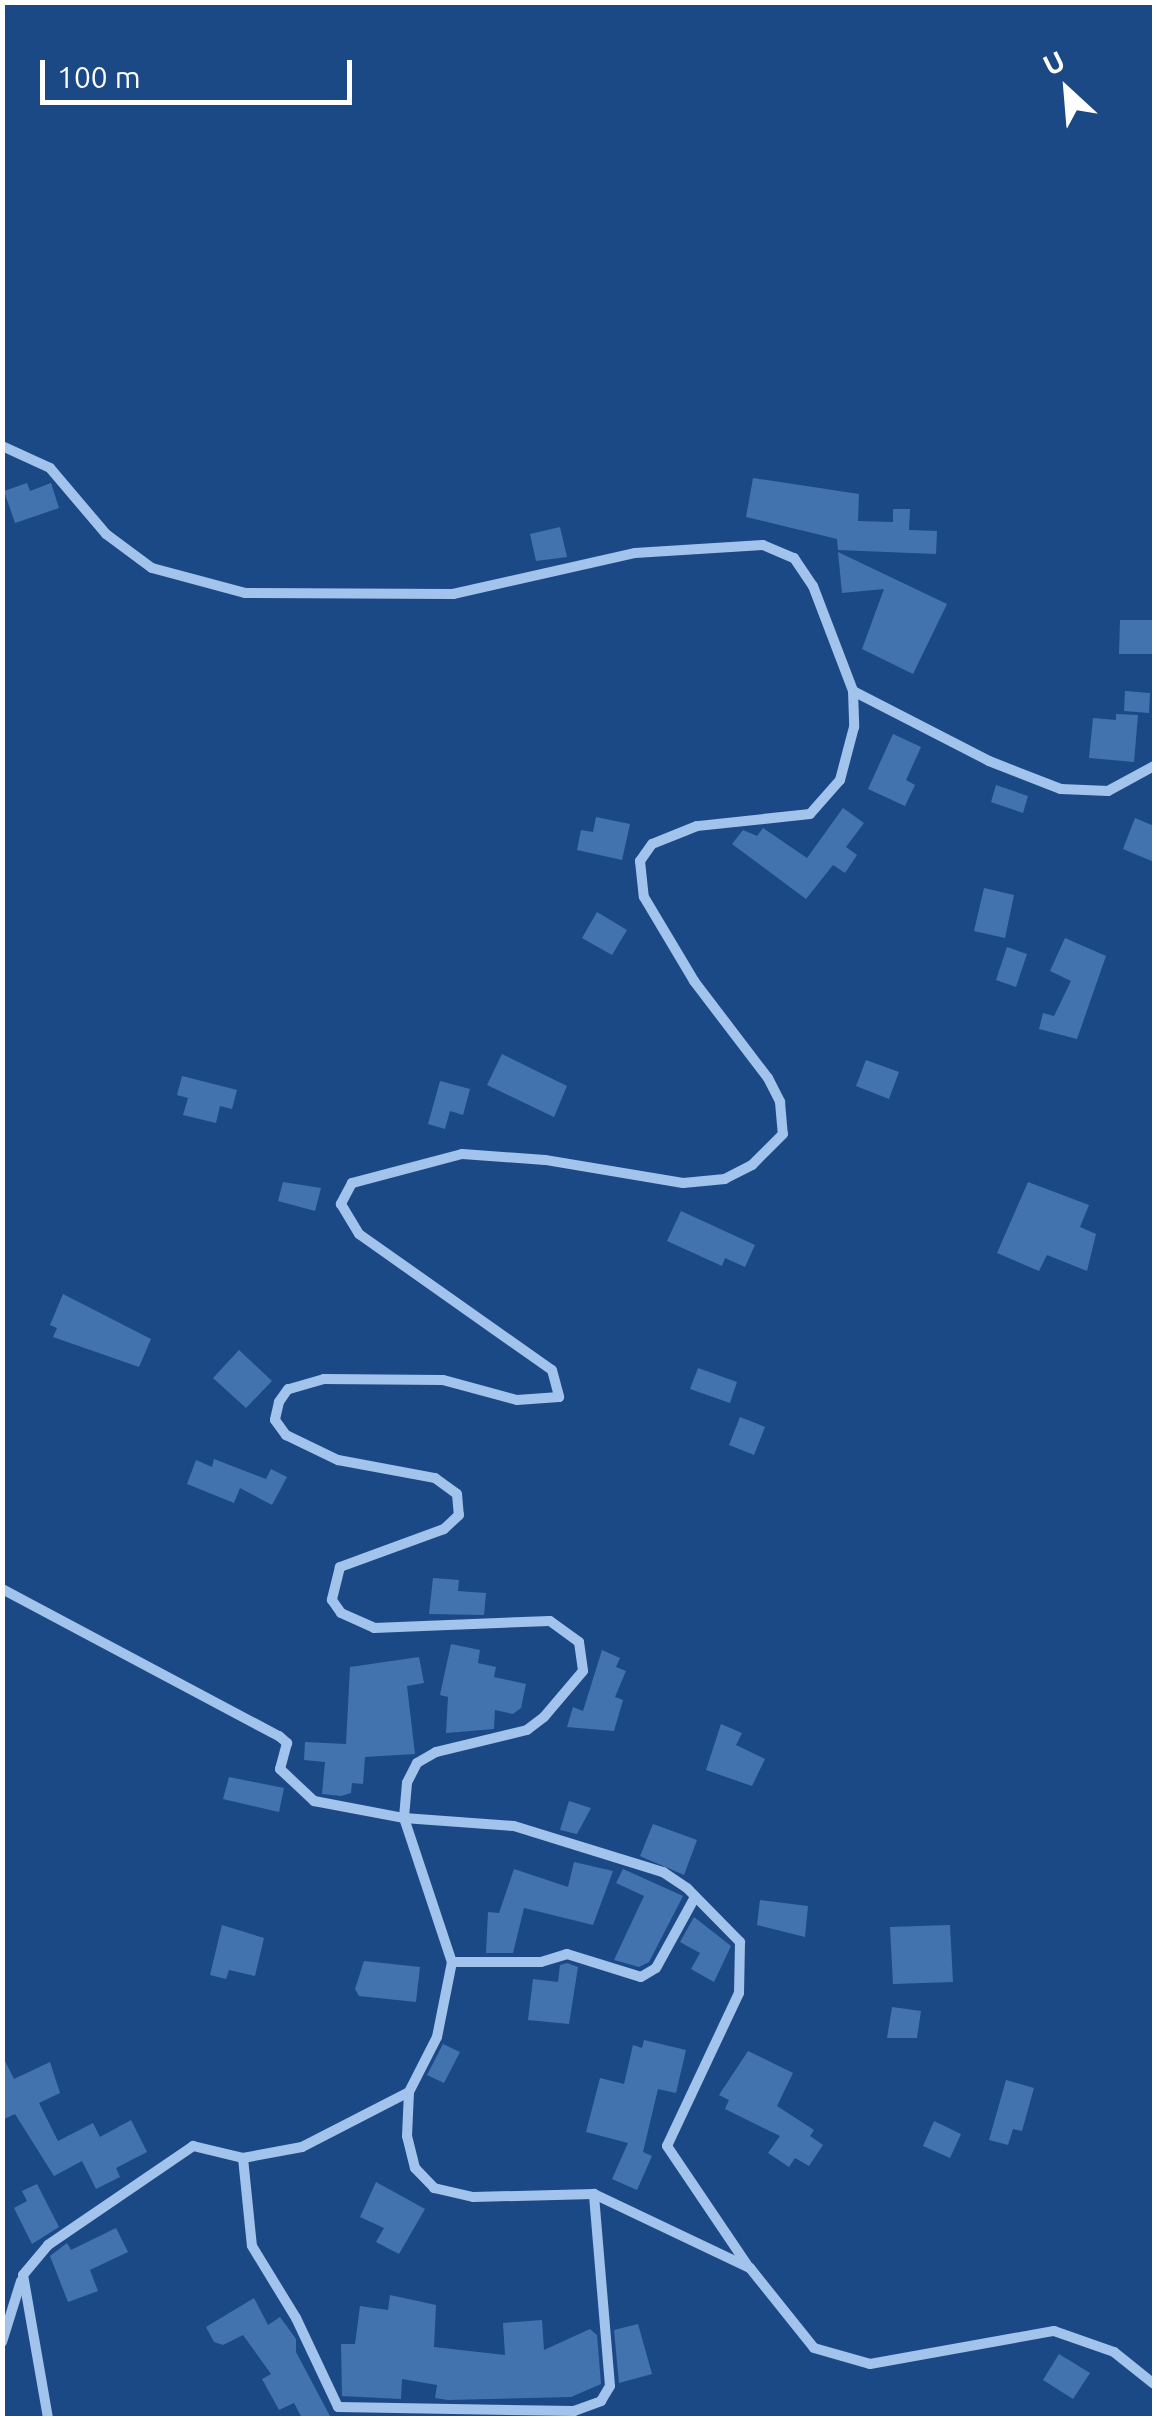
<!DOCTYPE html>
<style>
body{margin:0}
#map{position:relative;width:1157px;height:2421px;overflow:hidden;background:#1b4986;font-family:Ubuntu,sans-serif}
div>[style]{position:absolute}
.building>*{inset:0;background:#4373af}
.street>*{height:10px;margin:-5px;padding:0 5px;transform-origin:5px;border-radius:5px;background:#a2c3ec}
span{translate:-50% -50%;white-space:nowrap;text-align:center;line-height:1.15;-webkit-text-stroke:9px #1b4986;paint-order:stroke}
.frame{position:absolute;inset:0;border:5px solid #fff;pointer-events:none}
.north{position:absolute;left:1017px;top:40px;width:100px;height:100px;-webkit-text-stroke:8px #1b4986;paint-order:stroke;rotate:334deg;font-size:28px;font-weight:700;line-height:40px;text-align:center;color:#fff}
.north::after{content:'';display:block;margin:auto;width:35px;height:45px;background:#fff;clip-path:polygon(50% 0,100% 100%,50% 72%,0 100%)}
.scale{position:absolute;left:40px;top:60px;width:312px;height:45px;box-sizing:border-box;border:5px solid #fff;border-top:0;padding-left:12px;font-size:30px;line-height:35px;white-space:nowrap;color:#fff;-webkit-text-stroke:8px #1b4986;paint-order:stroke}
</style>
<div id="map">
<div class="building">
<i style="clip-path:polygon(753px 478px,859px 494px,858px 521px,893px 522px,893px 509px,910px 509px,909px 530px,937px 531px,936px 554px,838px 550px,837px 539px,746px 517px)"></i>
<i style="clip-path:polygon(27px 483px,30px 491px,51px 483px,59px 508px,15px 523px,4px 491px)"></i>
<i style="clip-path:polygon(560px 527px,567px 557px,536px 561px,530px 534px)"></i>
<i style="clip-path:polygon(838px 552px,947px 604px,913px 674px,862px 649px,884px 589px,842px 593px)"></i>
<i style="clip-path:polygon(1120px 620px,1154px 620px,1153px 654px,1119px 654px)"></i>
<i style="clip-path:polygon(1125px 691px,1150px 693px,1149px 713px,1124px 711px)"></i>
<i style="clip-path:polygon(1116px 714px,1138px 715px,1134px 762px,1089px 758px,1093px 718px,1116px 720px)"></i>
<i style="clip-path:polygon(893px 734px,921px 747px,906px 780px,915px 785px,905px 806px,868px 789px)"></i>
<i style="clip-path:polygon(996px 785px,1028px 796px,1023px 813px,991px 802px)"></i>
<i style="clip-path:polygon(843px 808px,864px 823px,846px 847px,857px 855px,845px 873px,833px 865px,806px 899px,732px 844px,743px 830px,757px 836px,763px 828px,807px 858px)"></i>
<i style="clip-path:polygon(596px 817px,630px 824px,622px 860px,577px 850px,581px 830px,593px 832px)"></i>
<i style="clip-path:polygon(1135px 818px,1154px 826px,1154px 862px,1123px 849px)"></i>
<i style="clip-path:polygon(984px 888px,1014px 895px,1005px 938px,974px 931px)"></i>
<i style="clip-path:polygon(597px 912px,627px 930px,612px 955px,582px 938px)"></i>
<i style="clip-path:polygon(1065px 938px,1106px 956px,1077px 1039px,1039px 1029px,1043px 1013px,1054px 1016px,1071px 981px,1050px 971px)"></i>
<i style="clip-path:polygon(1007px 947px,1027px 954px,1016px 987px,996px 980px)"></i>
<i style="clip-path:polygon(502px 1054px,567px 1086px,554px 1117px,487px 1085px)"></i>
<i style="clip-path:polygon(866px 1060px,899px 1072px,889px 1099px,856px 1086px)"></i>
<i style="clip-path:polygon(182px 1076px,237px 1090px,232px 1109px,220px 1106px,216px 1123px,183px 1115px,188px 1098px,177px 1095px)"></i>
<i style="clip-path:polygon(440px 1081px,470px 1089px,463px 1115px,450px 1111px,445px 1129px,428px 1124px)"></i>
<i style="clip-path:polygon(283px 1182px,321px 1188px,315px 1211px,278px 1201px)"></i>
<i style="clip-path:polygon(1028px 1182px,1089px 1205px,1080px 1227px,1096px 1234px,1087px 1271px,1047px 1255px,1039px 1271px,997px 1253px)"></i>
<i style="clip-path:polygon(681px 1211px,755px 1245px,745px 1267px,725px 1258px,722px 1266px,667px 1241px)"></i>
<i style="clip-path:polygon(63px 1294px,151px 1339px,139px 1367px,53px 1337px,57px 1328px,50px 1325px)"></i>
<i style="clip-path:polygon(239px 1350px,272px 1381px,246px 1408px,213px 1378px)"></i>
<i style="clip-path:polygon(698px 1368px,737px 1382px,730px 1403px,690px 1389px)"></i>
<i style="clip-path:polygon(740px 1417px,765px 1427px,754px 1455px,729px 1445px)"></i>
<i style="clip-path:polygon(214px 1459px,266px 1479px,271px 1469px,287px 1477px,272px 1505px,240px 1488px,234px 1503px,187px 1484px,196px 1460px,212px 1467px)"></i>
<i style="clip-path:polygon(433px 1578px,459px 1580px,458px 1591px,486px 1593px,484px 1615px,429px 1614px)"></i>
<i style="clip-path:polygon(451px 1644px,480px 1650px,478px 1663px,496px 1667px,494px 1677px,526px 1684px,521px 1708px,513px 1714px,495px 1710px,494px 1729px,446px 1733px,448px 1697px,440px 1695px)"></i>
<i style="clip-path:polygon(602px 1650px,620px 1658px,616px 1667px,626px 1671px,615px 1697px,623px 1700px,614px 1731px,567px 1727px,573px 1707px,583px 1711px)"></i>
<i style="clip-path:polygon(419px 1657px,424px 1683px,407px 1686px,415px 1754px,365px 1757px,363px 1784px,352px 1783px,351px 1793px,341px 1796px,322px 1794px,325px 1762px,304px 1760px,305px 1742px,346px 1744px,350px 1667px)"></i>
<i style="clip-path:polygon(721px 1724px,742px 1733px,736px 1745px,765px 1759px,752px 1786px,706px 1770px)"></i>
<i style="clip-path:polygon(229px 1777px,284px 1788px,279px 1812px,223px 1799px)"></i>
<i style="clip-path:polygon(569px 1801px,591px 1808px,577px 1834px,560px 1830px)"></i>
<i style="clip-path:polygon(653px 1824px,697px 1840px,684px 1875px,640px 1856px)"></i>
<i style="clip-path:polygon(574px 1862px,613px 1871px,593px 1925px,524px 1908px,513px 1953px,486px 1953px,488px 1912px,499px 1913px,514px 1869px,568px 1887px)"></i>
<i style="clip-path:polygon(623px 1869px,683px 1896px,649px 1962px,639px 1967px,614px 1960px,644px 1896px,616px 1883px)"></i>
<i style="clip-path:polygon(760px 1900px,808px 1906px,805px 1937px,757px 1925px)"></i>
<i style="clip-path:polygon(694px 1917px,731px 1946px,714px 1982px,691px 1969px,700px 1953px,680px 1942px)"></i>
<i style="clip-path:polygon(222px 1925px,264px 1938px,255px 1976px,229px 1970px,226px 1979px,210px 1975px)"></i>
<i style="clip-path:polygon(950px 1925px,953px 1982px,893px 1984px,890px 1927px)"></i>
<i style="clip-path:polygon(364px 1961px,420px 1967px,416px 2002px,359px 1996px,355px 1989px)"></i>
<i style="clip-path:polygon(567px 1963px,578px 1967px,569px 2024px,528px 2020px,533px 1979px,558px 1982px,560px 1965px)"></i>
<i style="clip-path:polygon(892px 2007px,921px 2011px,917px 2038px,887px 2038px)"></i>
<i style="clip-path:polygon(644px 2040px,686px 2050px,676px 2093px,658px 2089px,643px 2152px,652px 2156px,637px 2190px,612px 2179px,628px 2143px,586px 2132px,600px 2078px,624px 2084px,633px 2045px,642px 2048px)"></i>
<i style="clip-path:polygon(443px 2044px,460px 2052px,444px 2083px,427px 2075px)"></i>
<i style="clip-path:polygon(748px 2051px,793px 2073px,777px 2106px,814px 2130px,810px 2136px,823px 2145px,809px 2166px,795px 2158px,789px 2167px,768px 2153px,780px 2136px,725px 2109px,729px 2100px,719px 2095px)"></i>
<i style="clip-path:polygon(2px 2055px,14px 2079px,50px 2062px,60px 2093px,39px 2103px,58px 2141px,93px 2123px,100px 2137px,131px 2120px,147px 2152px,116px 2168px,120px 2177px,96px 2189px,82px 2161px,54px 2176px,15px 2114px,2px 2120px)"></i>
<i style="clip-path:polygon(1006px 2080px,1034px 2088px,1022px 2131px,1013px 2129px,1008px 2145px,989px 2140px)"></i>
<i style="clip-path:polygon(934px 2121px,961px 2134px,950px 2158px,923px 2146px)"></i>
<i style="clip-path:polygon(376px 2182px,425px 2209px,399px 2254px,376px 2242px,384px 2228px,360px 2217px)"></i>
<i style="clip-path:polygon(37px 2184px,59px 2227px,32px 2244px,14px 2208px,27px 2201px,22px 2191px)"></i>
<i style="clip-path:polygon(116px 2228px,128px 2252px,90px 2270px,98px 2291px,68px 2302px,50px 2256px,67px 2243px,71px 2250px)"></i>
<i style="clip-path:polygon(390px 2295px,436px 2305px,434px 2347px,505px 2355px,503px 2323px,542px 2320px,544px 2350px,590px 2329px,597px 2335px,601px 2384px,571px 2397px,448px 2400px,435px 2398px,437px 2385px,402px 2379px,401px 2399px,342px 2396px,341px 2344px,355px 2344px,360px 2306px,388px 2310px)"></i>
<i style="clip-path:polygon(254px 2298px,268px 2325px,280px 2317px,296px 2339px,296px 2352px,331px 2418px,302px 2418px,294px 2403px,279px 2410px,262px 2379px,271px 2374px,243px 2335px,223px 2345px,214px 2342px,206px 2327px)"></i>
<i style="clip-path:polygon(638px 2324px,652px 2374px,619px 2383px,614px 2330px)"></i>
<i style="clip-path:polygon(1059px 2354px,1090px 2373px,1073px 2399px,1043px 2380px)"></i>
</div>
<div class="street">
<i style="left:2px;top:446px;width:53px;rotate:24.6deg"></i>
<i style="left:50px;top:468px;width:87px;rotate:49.7deg"></i>
<i style="left:106px;top:534px;width:57px;rotate:36.5deg"></i>
<i style="left:152px;top:568px;width:96px;rotate:15deg"></i>
<i style="left:245px;top:593px;width:208px;rotate:0.3deg"></i>
<i style="left:453px;top:594px;width:187px;rotate:-12.7deg"></i>
<i style="left:635px;top:553px;width:128px;rotate:-3.6deg"></i>
<i style="left:763px;top:545px;width:34px;rotate:23deg"></i>
<i style="left:794px;top:558px;width:34px;rotate:56deg"></i>
<i style="left:813px;top:586px;width:112px;rotate:69.1deg"></i>
<i style="left:853px;top:691px;width:36px;rotate:88deg"></i>
<i style="left:854px;top:727px;width:55px;rotate:104.8deg"></i>
<i style="left:840px;top:780px;width:45px;rotate:131.4deg"></i>
<i style="left:810px;top:814px;width:114px;rotate:173.9deg"></i>
<i style="left:697px;top:826px;width:48px;rotate:158.2deg"></i>
<i style="left:652px;top:844px;width:21px;rotate:125deg"></i>
<i style="left:640px;top:861px;width:36px;rotate:84deg"></i>
<i style="left:644px;top:897px;width:98px;rotate:59.2deg"></i>
<i style="left:694px;top:981px;width:122px;rotate:52.7deg"></i>
<i style="left:768px;top:1078px;width:27px;rotate:63deg"></i>
<i style="left:780px;top:1102px;width:32px;rotate:85deg"></i>
<i style="left:783px;top:1134px;width:44px;rotate:135deg"></i>
<i style="left:752px;top:1165px;width:30px;rotate:153deg"></i>
<i style="left:725px;top:1179px;width:42px;rotate:174.6deg"></i>
<i style="left:683px;top:1183px;width:140px;rotate:-170.5deg"></i>
<i style="left:545px;top:1160px;width:83px;rotate:-175.9deg"></i>
<i style="left:462px;top:1154px;width:114px;rotate:165.2deg"></i>
<i style="left:352px;top:1183px;width:24px;rotate:118deg"></i>
<i style="left:341px;top:1204px;width:35px;rotate:59deg"></i>
<i style="left:359px;top:1234px;width:236px;rotate:35.2deg"></i>
<i style="left:552px;top:1370px;width:28px;rotate:75deg"></i>
<i style="left:559px;top:1397px;width:42px;rotate:175.9deg"></i>
<i style="left:517px;top:1400px;width:77px;rotate:-164.9deg"></i>
<i style="left:443px;top:1380px;width:119px;rotate:-179.5deg"></i>
<i style="left:324px;top:1379px;width:37px;rotate:164deg"></i>
<i style="left:288px;top:1389px;width:16px;rotate:125deg"></i>
<i style="left:279px;top:1402px;width:18px;rotate:103deg"></i>
<i style="left:275px;top:1420px;width:19px;rotate:54deg"></i>
<i style="left:286px;top:1435px;width:58px;rotate:25.7deg"></i>
<i style="left:338px;top:1460px;width:99px;rotate:10.5deg"></i>
<i style="left:435px;top:1478px;width:27px;rotate:36deg"></i>
<i style="left:457px;top:1494px;width:21px;rotate:85deg"></i>
<i style="left:459px;top:1515px;width:21px;rotate:137deg"></i>
<i style="left:444px;top:1529px;width:111px;rotate:159.9deg"></i>
<i style="left:340px;top:1567px;width:34px;rotate:104deg"></i>
<i style="left:332px;top:1600px;width:16px;rotate:55deg"></i>
<i style="left:341px;top:1613px;width:36px;rotate:24deg"></i>
<i style="left:374px;top:1628px;width:176px;rotate:-2.3deg"></i>
<i style="left:550px;top:1621px;width:36px;rotate:36deg"></i>
<i style="left:579px;top:1642px;width:29px;rotate:82deg"></i>
<i style="left:583px;top:1671px;width:60px;rotate:130.3deg"></i>
<i style="left:544px;top:1717px;width:21px;rotate:143deg"></i>
<i style="left:527px;top:1730px;width:94px;rotate:166.4deg"></i>
<i style="left:436px;top:1752px;width:22px;rotate:150deg"></i>
<i style="left:417px;top:1763px;width:22px;rotate:117deg"></i>
<i style="left:407px;top:1783px;width:35px;rotate:95deg"></i>
<i style="left:404px;top:1818px;width:152px;rotate:71.6deg"></i>
<i style="left:452px;top:1962px;width:76px;rotate:101.3deg"></i>
<i style="left:437px;top:2037px;width:62px;rotate:117deg"></i>
<i style="left:409px;top:2092px;width:44px;rotate:92.6deg"></i>
<i style="left:407px;top:2136px;width:33px;rotate:76deg"></i>
<i style="left:415px;top:2168px;width:28px;rotate:46deg"></i>
<i style="left:434px;top:2188px;width:40px;rotate:13deg"></i>
<i style="left:473px;top:2197px;width:121px;rotate:-1.4deg"></i>
<i style="left:594px;top:2194px;width:173px;rotate:25.4deg"></i>
<i style="left:750px;top:2268px;width:102px;rotate:51.3deg"></i>
<i style="left:814px;top:2348px;width:58px;rotate:15.9deg"></i>
<i style="left:870px;top:2364px;width:187px;rotate:-10.2deg"></i>
<i style="left:1054px;top:2331px;width:64px;rotate:19.3deg"></i>
<i style="left:1114px;top:2352px;width:51px;rotate:38.7deg"></i>
<i style="left:853px;top:691px;width:153px;rotate:27.2deg"></i>
<i style="left:989px;top:761px;width:77px;rotate:21.3deg"></i>
<i style="left:1061px;top:789px;width:47px;rotate:2.4deg"></i>
<i style="left:1108px;top:791px;width:52px;rotate:-28.5deg"></i>
<i style="left:2px;top:1589px;width:314px;rotate:28deg"></i>
<i style="left:279px;top:1736px;width:11px;rotate:41deg"></i>
<i style="left:287px;top:1743px;width:27px;rotate:105deg"></i>
<i style="left:280px;top:1769px;width:47px;rotate:43.3deg"></i>
<i style="left:314px;top:1801px;width:92px;rotate:10.7deg"></i>
<i style="left:404px;top:1818px;width:110px;rotate:4.2deg"></i>
<i style="left:514px;top:1826px;width:156px;rotate:17.2deg"></i>
<i style="left:663px;top:1872px;width:29px;rotate:34deg"></i>
<i style="left:687px;top:1888px;width:76px;rotate:45.5deg"></i>
<i style="left:740px;top:1942px;width:51px;rotate:91.1deg"></i>
<i style="left:739px;top:1993px;width:169px;rotate:115.2deg"></i>
<i style="left:667px;top:2146px;width:145px;rotate:56deg"></i>
<i style="left:452px;top:1962px;width:89px"></i>
<i style="left:541px;top:1962px;width:27px;rotate:-17deg"></i>
<i style="left:567px;top:1954px;width:77px;rotate:17.3deg"></i>
<i style="left:641px;top:1977px;width:17px;rotate:-31deg"></i>
<i style="left:656px;top:1968px;width:81px;rotate:-61.2deg"></i>
<i style="left:243px;top:2158px;width:88px;rotate:84.2deg"></i>
<i style="left:252px;top:2246px;width:84px;rotate:58.6deg"></i>
<i style="left:296px;top:2318px;width:98px;rotate:64.7deg"></i>
<i style="left:338px;top:2407px;width:236px;rotate:1deg"></i>
<i style="left:574px;top:2411px;width:29px;rotate:-20deg"></i>
<i style="left:601px;top:2401px;width:17px;rotate:-59deg"></i>
<i style="left:610px;top:2386px;width:193px;rotate:-94.8deg"></i>
<i style="left:2px;top:2342px;width:64px;rotate:-72.7deg"></i>
<i style="left:48px;top:2418px;width:145px;rotate:-99.9deg"></i>
<i style="left:23px;top:2275px;width:39px;rotate:-50deg"></i>
<i style="left:48px;top:2245px;width:176px;rotate:-34.3deg"></i>
<i style="left:193px;top:2146px;width:51px;rotate:13.5deg"></i>
<i style="left:243px;top:2158px;width:60px;rotate:-10.6deg"></i>
<i style="left:302px;top:2147px;width:120px;rotate:-27.2deg"></i>
</div>
<div class="frame"></div>
<div class="north">U</div>
<div class="scale">100 m</div>
</div>
